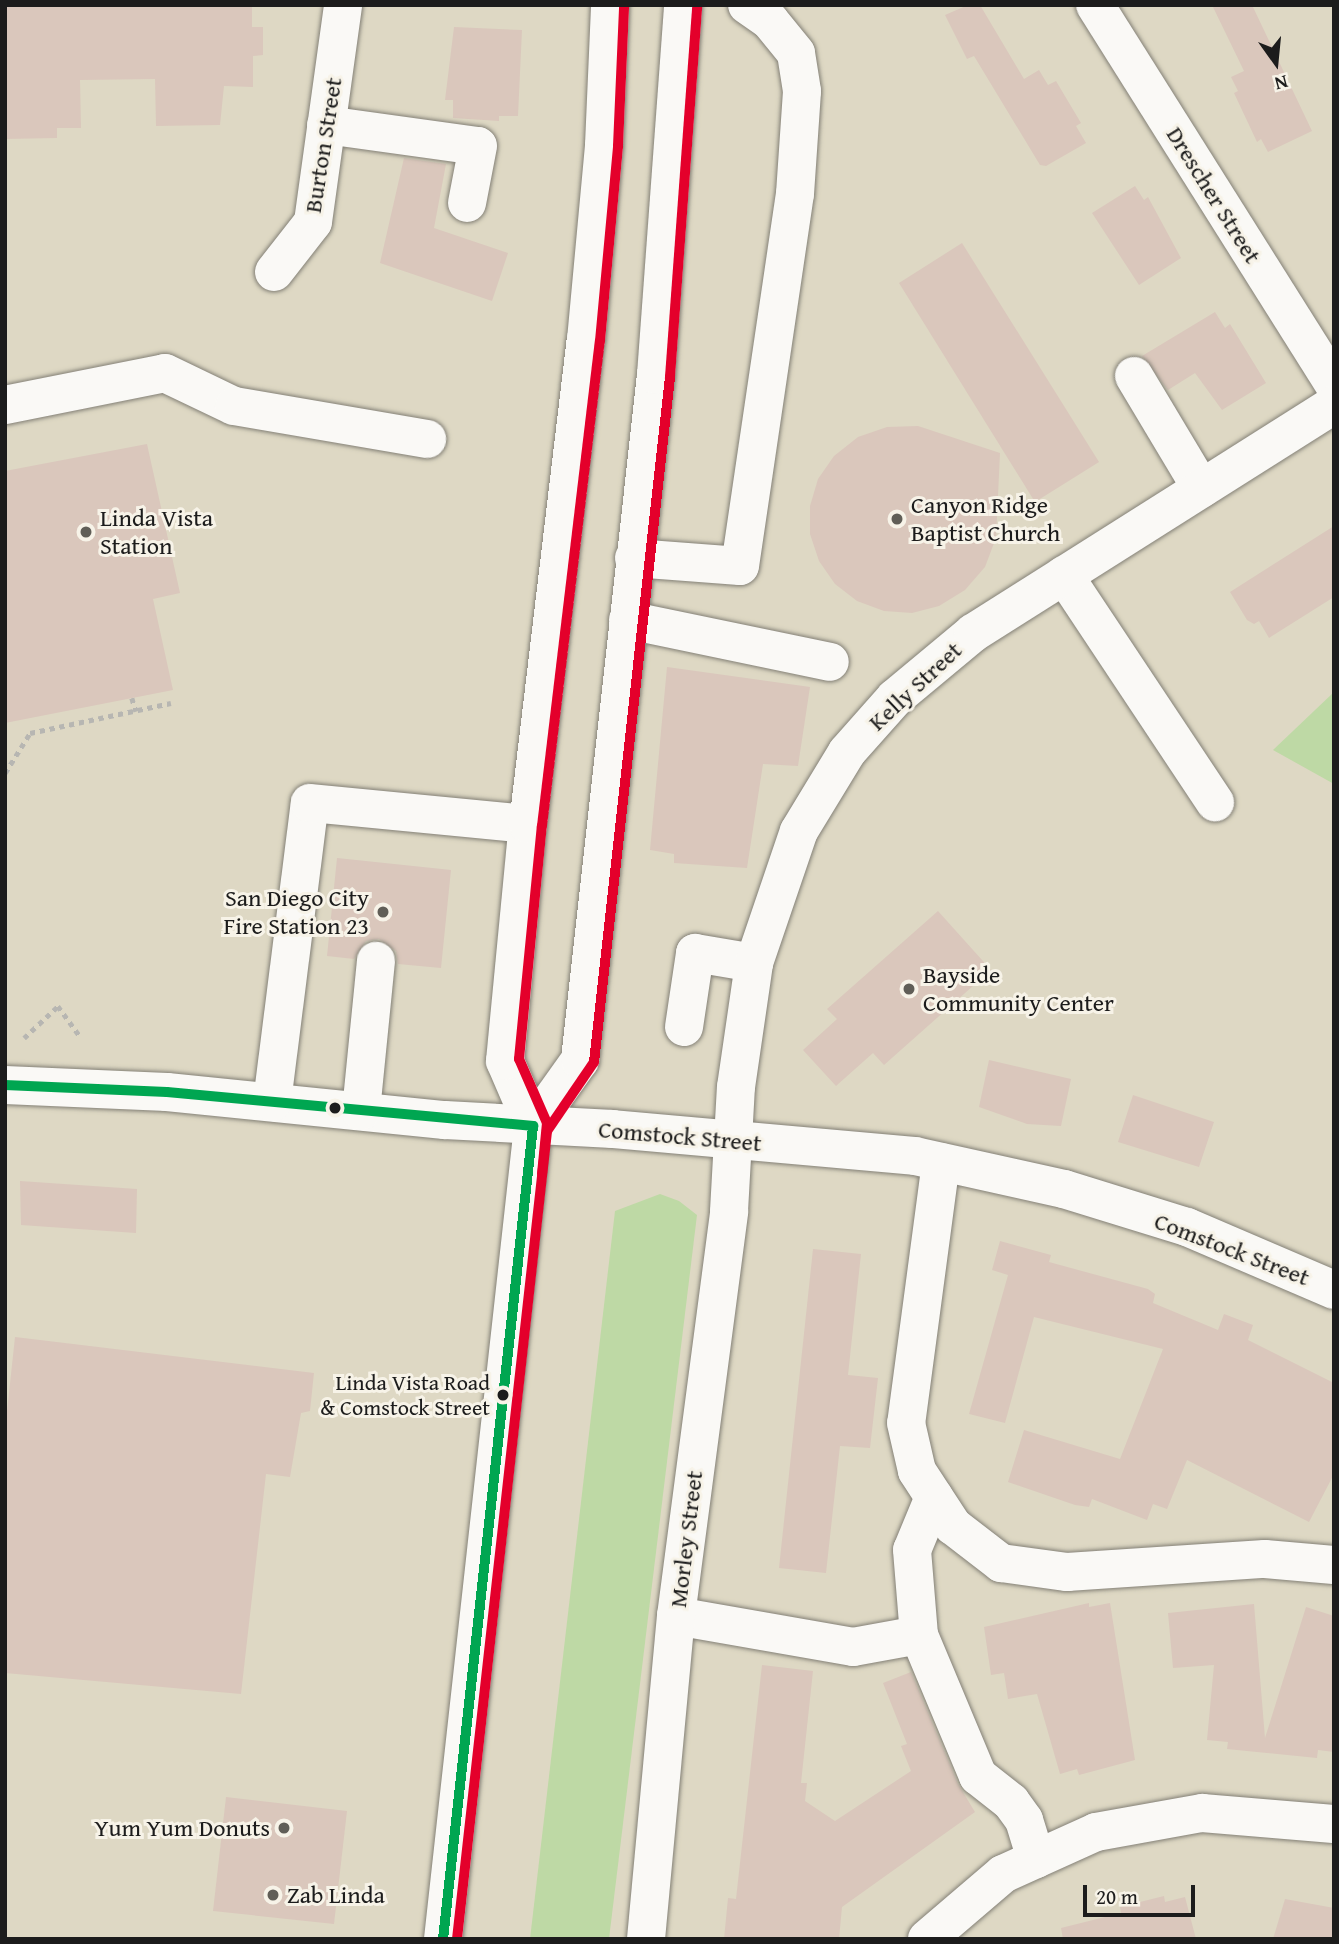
<!DOCTYPE html>
<style>
body{margin:0}
#map{position:relative;width:1339px;height:1944px;overflow:hidden;background:#ded8c4;font-family:"Gentium Book Plus",serif}
div>[style]{position:absolute}
.green>*{inset:0;background:#bed9a5}
.building>*{inset:0;background:#dac7bc}
.path>*{height:4.5px;margin-top:-2.25px;transform-origin:0;background:repeating-linear-gradient(90deg,#b7b6b2 0 5px,transparent 0 10px)}
.roads{filter:drop-shadow(0 0 2px #838076) drop-shadow(0 0 2px #838076)}
.minor>*{height:38px;margin:-19px;padding:0 19px;transform-origin:19px;border-radius:19px;background:#faf9f6}
.major>*{height:38px;margin:-19px;padding:0 19px;transform-origin:19px;border-radius:19px;background:#faf9f6}
.bus-1>*{height:10px;margin:-5px;padding:0 5px;transform-origin:5px;border-radius:5px;background:#00a651}
.bus-2>*{height:10px;margin:-5px;padding:0 5px;transform-origin:5px;border-radius:5px;background:#e4002b}
.dots>*{width:19px;height:19px;translate:-50% -50%;box-sizing:border-box;border:4px solid #f7f3e8;border-radius:50%}
span{translate:-50% -50%;white-space:nowrap;text-align:center;line-height:1.15;-webkit-text-stroke:6px #f7f3e8;paint-order:stroke}
.bus-label{font-size:22px;color:#1c1c1c}
.right{translate:-100% -50%;text-align:right}
.street-label{font-size:24px;color:#1c1c1c}
.poi-label{font-size:24px;color:#1c1c1c}
.left{translate:0 -50%;text-align:left}
.frame{position:absolute;inset:0;border:7px solid #1c1c1c;pointer-events:none}
.north{position:absolute;left:1241px;top:28px;width:70px;height:70px;-webkit-text-stroke:5px #f7f3e8;paint-order:stroke;rotate:165deg;font-size:19px;font-weight:700;line-height:28px;text-align:center;color:#1c1c1c}
.north::after{content:'';display:block;margin:auto;width:24px;height:32px;background:#1c1c1c;clip-path:polygon(50% 0,100% 100%,50% 72%,0 100%)}
.scale{position:absolute;left:1083px;top:1885px;width:112px;height:32px;box-sizing:border-box;border:4px solid #1c1c1c;border-top:0;padding-left:9px;font-size:21px;line-height:24px;white-space:nowrap;color:#1c1c1c;-webkit-text-stroke:5px #f7f3e8;paint-order:stroke}
</style>
<div id="map">
<div class="green">
<i style="clip-path:polygon(1334px 692px,1334px 784px,1273px 750px)"></i>
<i style="clip-path:polygon(660px 1194px,679px 1201px,697px 1215px,609px 1939px,530px 1939px,615px 1211px)"></i>
</div>
<div class="building">
<i style="clip-path:polygon(5px 5px,252px 5px,252px 27px,263px 27px,263px 55px,253px 56px,253px 87px,224px 86px,220px 125px,156px 126px,155px 79px,80px 80px,81px 128px,57px 128px,57px 138px,5px 139px)"></i>
<i style="clip-path:polygon(968px 5px,980px 5px,1024px 79px,1039px 70px,1048px 85px,1056px 81px,1081px 123px,1076px 126px,1086px 143px,1046px 166px,1040px 165px,974px 56px,967px 59px,945px 15px)"></i>
<i style="clip-path:polygon(1212px 5px,1252px 5px,1312px 131px,1268px 152px,1261px 139px,1257px 142px,1234px 93px,1238px 91px,1231px 77px,1244px 71px)"></i>
<i style="clip-path:polygon(454px 27px,522px 30px,518px 116px,499px 116px,499px 121px,453px 118px,453px 100px,445px 100px)"></i>
<i style="clip-path:polygon(404px 158px,446px 164px,434px 228px,508px 253px,492px 301px,380px 263px)"></i>
<i style="clip-path:polygon(1135px 186px,1144px 200px,1148px 197px,1181px 258px,1139px 285px,1092px 213px)"></i>
<i style="clip-path:polygon(962px 243px,1099px 462px,1035px 502px,899px 283px)"></i>
<i style="clip-path:polygon(1215px 312px,1225px 328px,1230px 324px,1266px 383px,1222px 410px,1195px 373px,1168px 390px,1142px 356px)"></i>
<i style="clip-path:polygon(918px 426px,1000px 453px,996px 538px,985px 567px,965px 590px,939px 606px,912px 613px,884px 611px,857px 601px,835px 584px,819px 561px,810px 534px,810px 506px,818px 479px,834px 456px,858px 437px,887px 427px)"></i>
<i style="clip-path:polygon(147px 444px,180px 593px,153px 599px,173px 690px,5px 723px,5px 471px)"></i>
<i style="clip-path:polygon(1334px 526px,1334px 597px,1269px 638px,1259px 621px,1254px 624px,1247px 620px,1230px 592px)"></i>
<i style="clip-path:polygon(667px 667px,810px 687px,798px 766px,763px 764px,747px 868px,674px 863px,674px 854px,650px 850px)"></i>
<i style="clip-path:polygon(337px 858px,451px 870px,441px 968px,398px 964px,396px 951px,379px 939px,366px 941px,354px 959px,327px 956px)"></i>
<i style="clip-path:polygon(938px 911px,991px 970px,884px 1065px,873px 1053px,836px 1086px,803px 1050px,837px 1019px,827px 1009px)"></i>
<i style="clip-path:polygon(989px 1060px,1071px 1079px,1061px 1126px,1027px 1124px,979px 1107px)"></i>
<i style="clip-path:polygon(1133px 1095px,1214px 1122px,1199px 1167px,1118px 1142px)"></i>
<i style="clip-path:polygon(20px 1181px,137px 1189px,136px 1233px,21px 1225px)"></i>
<i style="clip-path:polygon(1000px 1241px,1051px 1255px,1049px 1262px,1148px 1289px,1155px 1294px,1153px 1303px,1218px 1330px,1224px 1314px,1253px 1325px,1248px 1340px,1334px 1383px,1334px 1474px,1309px 1522px,1187px 1460px,1167px 1509px,1153px 1504px,1147px 1520px,1092px 1499px,1089px 1507px,1075px 1505px,1008px 1482px,1024px 1430px,1120px 1459px,1163px 1349px,1034px 1317px,1005px 1423px,969px 1414px,1008px 1275px,992px 1270px)"></i>
<i style="clip-path:polygon(813px 1249px,861px 1254px,848px 1375px,878px 1378px,870px 1448px,840px 1446px,826px 1573px,779px 1568px)"></i>
<i style="clip-path:polygon(15px 1337px,314px 1373px,310px 1411px,301px 1413px,290px 1477px,266px 1474px,241px 1694px,5px 1673px,5px 1430px)"></i>
<i style="clip-path:polygon(1089px 1603px,1089px 1607px,1110px 1603px,1135px 1760px,1079px 1775px,1077px 1769px,1060px 1774px,1037px 1694px,1008px 1699px,1004px 1673px,991px 1675px,984px 1627px)"></i>
<i style="clip-path:polygon(1254px 1604px,1265px 1738px,1306px 1607px,1334px 1616px,1334px 1752px,1318px 1750px,1317px 1758px,1227px 1749px,1228px 1742px,1207px 1740px,1214px 1665px,1173px 1668px,1168px 1613px)"></i>
<i style="clip-path:polygon(762px 1665px,813px 1671px,801px 1783px,807px 1783px,805px 1801px,835px 1821px,911px 1771px,901px 1746px,907px 1744px,883px 1683px,911px 1672px,958px 1784px,975px 1812px,842px 1907px,839px 1939px,724px 1939px,728px 1898px,736px 1899px)"></i>
<i style="clip-path:polygon(226px 1797px,347px 1811px,334px 1924px,213px 1911px)"></i>
<i style="clip-path:polygon(1164px 1896px,1165px 1902px,1185px 1897px,1196px 1939px,1063px 1939px,1061px 1928px,1121px 1913px,1120px 1907px)"></i>
<i style="clip-path:polygon(1285px 1899px,1334px 1908px,1334px 1939px,1273px 1939px)"></i>
</div>
<div class="path">
<i style="left:132px;top:698px;width:14px;rotate:73deg"></i>
<i style="left:5px;top:773px;width:47px;rotate:-58deg"></i>
<i style="left:30px;top:733px;width:144px;rotate:-12deg"></i>
<i style="left:24px;top:1038px;width:47px;rotate:-43.3deg"></i>
<i style="left:58px;top:1006px;width:39px;rotate:54deg"></i>
</div>
<div class="roads">
<div class="minor">
<i style="left:1095px;top:5px;width:448px;rotate:57.8deg"></i>
<i style="left:326px;top:125px;width:153px;rotate:7.9deg"></i>
<i style="left:478px;top:146px;width:58px;rotate:100.9deg"></i>
<i style="left:274px;top:272px;width:63px;rotate:-52deg"></i>
<i style="left:313px;top:222px;width:219px;rotate:-82.1deg"></i>
<i style="left:1134px;top:376px;width:131px;rotate:59.1deg"></i>
<i style="left:5px;top:405px;width:163px;rotate:-11.3deg"></i>
<i style="left:165px;top:373px;width:76px;rotate:25.6deg"></i>
<i style="left:234px;top:406px;width:196px;rotate:9.7deg"></i>
<i style="left:634px;top:558px;width:106px;rotate:4.3deg"></i>
<i style="left:740px;top:566px;width:376px;rotate:-81.6deg"></i>
<i style="left:795px;top:194px;width:103px;rotate:-86.1deg"></i>
<i style="left:802px;top:91px;width:38px;rotate:-99deg"></i>
<i style="left:796px;top:53px;width:41px;rotate:-129.1deg"></i>
<i style="left:770px;top:21px;width:28px;rotate:-145deg"></i>
<i style="left:1064px;top:575px;width:273px;rotate:56.4deg"></i>
<i style="left:628px;top:620px;width:206px;rotate:11.7deg"></i>
<i style="left:684px;top:1027px;width:75px;rotate:-81.5deg"></i>
<i style="left:695px;top:953px;width:60px;rotate:9.6deg"></i>
<i style="left:5px;top:1085px;width:162px;rotate:2.5deg"></i>
<i style="left:167px;top:1092px;width:279px;rotate:5.8deg"></i>
<i style="left:445px;top:1120px;width:168px;rotate:3.1deg"></i>
<i style="left:613px;top:1129px;width:303px;rotate:5.1deg"></i>
<i style="left:915px;top:1156px;width:153px;rotate:12.5deg"></i>
<i style="left:1064px;top:1189px;width:129px;rotate:17.2deg"></i>
<i style="left:1187px;top:1227px;width:160px;rotate:23.2deg"></i>
<i style="left:272px;top:1102px;width:301px;rotate:-82.8deg"></i>
<i style="left:310px;top:803px;width:219px;rotate:5.5deg"></i>
<i style="left:361px;top:1111px;width:151px;rotate:-84.3deg"></i>
<i style="left:941px;top:1162px;width:263px;rotate:97.6deg"></i>
<i style="left:906px;top:1423px;width:49px;rotate:77.1deg"></i>
<i style="left:917px;top:1471px;width:66px;rotate:56.8deg"></i>
<i style="left:953px;top:1526px;width:61px;rotate:37.6deg"></i>
<i style="left:1001px;top:1563px;width:67px;rotate:7.8deg"></i>
<i style="left:1067px;top:1572px;width:198px;rotate:-3.8deg"></i>
<i style="left:1265px;top:1559px;width:69px;rotate:5deg"></i>
<i style="left:934px;top:1497px;width:57px;rotate:112.5deg"></i>
<i style="left:912px;top:1550px;width:85px;rotate:85.3deg"></i>
<i style="left:919px;top:1635px;width:153px;rotate:67.3deg"></i>
<i style="left:978px;top:1776px;width:42px;rotate:38.2deg"></i>
<i style="left:1011px;top:1802px;width:22px;rotate:54deg"></i>
<i style="left:1024px;top:1820px;width:41px;rotate:72.9deg"></i>
<i style="left:676px;top:1616px;width:180px;rotate:9.9deg"></i>
<i style="left:853px;top:1647px;width:67px;rotate:-10.3deg"></i>
<i style="left:646px;top:1939px;width:324px;rotate:-84.7deg"></i>
<i style="left:676px;top:1616px;width:408px;rotate:-82.5deg"></i>
<i style="left:729px;top:1211px;width:124px;rotate:-86.8deg"></i>
<i style="left:736px;top:1087px;width:125px;rotate:-81.7deg"></i>
<i style="left:754px;top:963px;width:139px;rotate:-71.2deg"></i>
<i style="left:799px;top:831px;width:92px;rotate:-58.7deg"></i>
<i style="left:847px;top:752px;width:72px;rotate:-48.4deg"></i>
<i style="left:895px;top:698px;width:102px;rotate:-39.8deg"></i>
<i style="left:973px;top:633px;width:427px;rotate:-32.3deg"></i>
<i style="left:927px;top:1939px;width:100px;rotate:-40.5deg"></i>
<i style="left:1003px;top:1874px;width:102px;rotate:-24.3deg"></i>
<i style="left:1096px;top:1832px;width:108px;rotate:-10.2deg"></i>
<i style="left:1202px;top:1813px;width:132px;rotate:4.8deg"></i>
</div>
<div class="major">
<i style="left:533px;top:1126px;width:81px;rotate:-54.5deg"></i>
<i style="left:580px;top:1060px;width:689px;rotate:-83.67deg"></i>
<i style="left:656px;top:375px;width:371px;rotate:-85.8deg"></i>
<i style="left:443px;top:1939px;width:818px;rotate:-83.68deg"></i>
<i style="left:533px;top:1126px;width:71px;rotate:-113.3deg"></i>
<i style="left:505px;top:1061px;width:238px;rotate:-84.5deg"></i>
<i style="left:528px;top:824px;width:487px;rotate:-83.2deg"></i>
<i style="left:586px;top:340px;width:196px;rotate:-84.7deg"></i>
<i style="left:604px;top:145px;width:140px;rotate:-87.5deg"></i>
</div>
</div>
<div class="bus-1">
<i style="left:5px;top:1085px;width:162px;rotate:2.5deg"></i>
<i style="left:167px;top:1092px;width:368px;rotate:5.3deg"></i>
<i style="left:443px;top:1939px;width:818px;rotate:-83.68deg"></i>
</div>
<div class="bus-2">
<i style="left:542px;top:1174px;width:51px;rotate:-84.4deg"></i>
<i style="left:547px;top:1123px;width:70px;rotate:-113.6deg"></i>
<i style="left:519px;top:1059px;width:234px;rotate:-84.4deg"></i>
<i style="left:542px;top:826px;width:488px;rotate:-83.2deg"></i>
<i style="left:600px;top:341px;width:196px;rotate:-84.7deg"></i>
<i style="left:618px;top:146px;width:140px;rotate:-87.5deg"></i>
<i style="left:457px;top:1939px;width:813px;rotate:-83.64deg"></i>
<i style="left:547px;top:1131px;width:83px;rotate:-55.7deg"></i>
<i style="left:594px;top:1062px;width:689px;rotate:-83.67deg"></i>
<i style="left:670px;top:377px;width:372px;rotate:-85.8deg"></i>
</div>
<div class="dots">
<i style="left:897px;top:519px;background:#605e57"></i>
<i style="left:86px;top:532px;background:#605e57"></i>
<i style="left:383px;top:912px;background:#605e57"></i>
<i style="left:909px;top:989px;background:#605e57"></i>
<i style="left:335px;top:1108px;background:#1c1c1c"></i>
<i style="left:503px;top:1395px;background:#1c1c1c"></i>
<i style="left:284px;top:1828px;background:#605e57"></i>
<i style="left:273px;top:1895px;background:#605e57"></i>
</div>
<div class="bus-label">
<span class="right" style="left:490px;top:1395px">Linda Vista Road<br>&amp; Comstock Street</span>
</div>
<div class="street-label">
<span style="left:323px;top:145px;rotate:-81deg">Burton Street</span>
<span style="left:1214px;top:195px;rotate:58deg">Drescher Street</span>
<span style="left:915px;top:686px;rotate:-43deg">Kelly Street</span>
<span style="left:680px;top:1136px;rotate:5deg">Comstock Street</span>
<span style="left:1232px;top:1249px;rotate:21deg">Comstock Street</span>
<span style="left:686px;top:1539px;rotate:-83deg">Morley Street</span>
</div>
<div class="poi-label">
<span class="left" style="left:911px;top:519px">Canyon Ridge<br>Baptist Church</span>
<span class="left" style="left:100px;top:532px">Linda Vista<br>Station</span>
<span class="right" style="left:369px;top:912px">San Diego City<br>Fire Station 23</span>
<span class="left" style="left:923px;top:989px">Bayside<br>Community Center</span>
<span class="right" style="left:270px;top:1828px">Yum Yum Donuts</span>
<span class="left" style="left:287px;top:1895px">Zab Linda</span>
</div>
<div class="frame"></div>
<div class="north">N</div>
<div class="scale">20 m</div>
</div>
